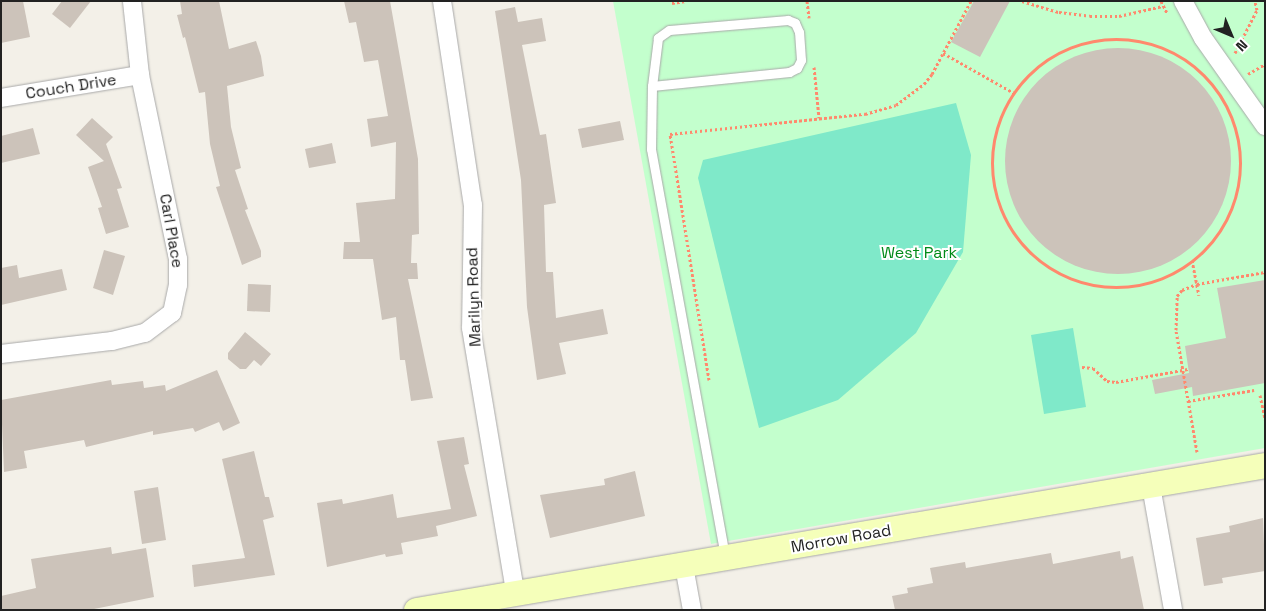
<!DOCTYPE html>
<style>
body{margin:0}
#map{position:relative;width:1266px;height:611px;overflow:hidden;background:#f3f0e8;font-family:"Space Grotesk",sans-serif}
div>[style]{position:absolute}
.park>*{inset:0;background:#c3ffcd}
.pitch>*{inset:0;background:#7fe9c9}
.building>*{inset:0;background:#ccc3ba}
.round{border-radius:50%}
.path>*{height:3px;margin-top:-1.5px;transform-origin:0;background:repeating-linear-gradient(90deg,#ff896d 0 2.5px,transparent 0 5px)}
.path>.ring{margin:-1.5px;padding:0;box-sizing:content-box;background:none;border:3px solid #ff896d;border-radius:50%}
.roads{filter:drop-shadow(0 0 1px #a9a9a9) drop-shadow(0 0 1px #a9a9a9)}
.lane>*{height:9px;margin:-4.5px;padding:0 4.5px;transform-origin:4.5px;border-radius:4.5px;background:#fff}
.street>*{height:18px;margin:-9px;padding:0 9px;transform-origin:9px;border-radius:9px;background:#fff}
.secondary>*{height:25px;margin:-12.5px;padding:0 12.5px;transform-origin:12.5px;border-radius:12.5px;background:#f5ffba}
span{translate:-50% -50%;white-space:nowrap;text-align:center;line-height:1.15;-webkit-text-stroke:4px #fff;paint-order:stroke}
.street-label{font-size:16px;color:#222}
.park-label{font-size:16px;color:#018a19}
.frame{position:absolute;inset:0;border:2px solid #222;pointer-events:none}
.north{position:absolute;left:1206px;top:10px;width:50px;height:50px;-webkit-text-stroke:4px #fff;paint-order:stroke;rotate:135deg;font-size:14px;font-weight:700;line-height:20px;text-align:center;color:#222}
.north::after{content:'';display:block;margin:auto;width:18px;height:22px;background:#222;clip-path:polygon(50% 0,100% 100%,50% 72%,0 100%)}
</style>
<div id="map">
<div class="park">
<i style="clip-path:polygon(613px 1px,1265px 1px,1265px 448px,711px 544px)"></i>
</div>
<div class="pitch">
<i style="clip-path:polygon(956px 103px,971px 155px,963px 252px,916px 333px,838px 400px,759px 428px,698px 178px,703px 160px)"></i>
<i style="clip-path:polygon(1073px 328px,1086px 407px,1044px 414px,1031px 335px)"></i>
</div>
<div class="building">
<i style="clip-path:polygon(1px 1px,23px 1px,30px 37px,1px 43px)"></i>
<i style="clip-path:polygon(62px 1px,91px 1px,70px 28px,52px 14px)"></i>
<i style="clip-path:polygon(180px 1px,219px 1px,229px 49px,256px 41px,261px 56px,264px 76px,227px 86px,231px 127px,241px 168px,235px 170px,248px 209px,245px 210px,261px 251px,261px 257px,242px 265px,216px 187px,220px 186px,210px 144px,205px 92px,199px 93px,185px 37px,183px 38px,177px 15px,182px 14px)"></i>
<i style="clip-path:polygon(344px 1px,390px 1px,418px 159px,419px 234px,412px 235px,411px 263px,417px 263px,418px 279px,408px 279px,433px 398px,411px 401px,405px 360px,400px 360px,396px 317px,382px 320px,373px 259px,343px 259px,344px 242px,360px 242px,356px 203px,395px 199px,396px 142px,371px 147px,367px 119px,388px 116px,378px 60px,364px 62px,356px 22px,349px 23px)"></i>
<i style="clip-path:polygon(974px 1px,1010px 1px,980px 57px,951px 42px)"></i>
<i style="clip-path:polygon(515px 7px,518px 22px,542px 18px,546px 41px,522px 45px,540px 135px,546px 134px,556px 203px,544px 205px,546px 272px,553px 272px,556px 318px,603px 309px,608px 334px,559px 343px,566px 374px,537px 380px,527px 307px,521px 180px,495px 11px)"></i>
<i class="round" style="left:1005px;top:48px;width:226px;height:226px"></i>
<i style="clip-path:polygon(92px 118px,113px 137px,106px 144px,122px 188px,117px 189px,129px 227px,106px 234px,98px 208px,102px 207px,88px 167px,104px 161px,76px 135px)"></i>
<i style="clip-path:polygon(620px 121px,624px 140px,582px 148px,578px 129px)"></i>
<i style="clip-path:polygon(33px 128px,40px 154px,1px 163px,1px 136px)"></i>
<i style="clip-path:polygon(332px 143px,336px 163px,309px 168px,305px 149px)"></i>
<i style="clip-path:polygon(104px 250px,125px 256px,113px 295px,93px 288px)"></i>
<i style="clip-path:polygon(17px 265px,19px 278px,62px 269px,67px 290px,1px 305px,1px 268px)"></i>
<i style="clip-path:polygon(1265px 280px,1265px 383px,1193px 396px,1192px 387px,1155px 394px,1152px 380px,1189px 373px,1185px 346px,1226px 338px,1217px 288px)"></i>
<i style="clip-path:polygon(248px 284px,271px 285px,270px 312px,247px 311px)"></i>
<i style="clip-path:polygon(245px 332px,271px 354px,261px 366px,254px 360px,246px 369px,240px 369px,228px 359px,228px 353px)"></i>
<i style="clip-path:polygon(217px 370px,240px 423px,223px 431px,219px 422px,195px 432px,193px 428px,153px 435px,153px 431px,86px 447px,84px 440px,24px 451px,27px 468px,4px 472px,1px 400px,111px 380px,112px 385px,143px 381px,144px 388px,165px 385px,166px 391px)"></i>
<i style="clip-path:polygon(464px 437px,469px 464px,464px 465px,477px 516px,436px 526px,438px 536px,401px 543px,403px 554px,386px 557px,385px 554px,327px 567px,317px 503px,342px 499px,343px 504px,393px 494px,397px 518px,451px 509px,437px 441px)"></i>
<i style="clip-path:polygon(254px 451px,265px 497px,269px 497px,274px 517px,263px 520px,275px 575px,194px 587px,192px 565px,245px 558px,222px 459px)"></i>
<i style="clip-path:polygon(635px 471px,645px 516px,550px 538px,540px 495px,605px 485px,604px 479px)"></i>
<i style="clip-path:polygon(158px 487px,166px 540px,142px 544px,134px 491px)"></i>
<i style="clip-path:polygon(1263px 518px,1265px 571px,1222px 578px,1223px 583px,1204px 586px,1196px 538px,1230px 532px,1229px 526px)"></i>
<i style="clip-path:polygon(111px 547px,112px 554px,146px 548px,154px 597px,89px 610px,1px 610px,1px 596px,36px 588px,31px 559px)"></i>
<i style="clip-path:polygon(1120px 551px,1121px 559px,1133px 556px,1144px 610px,895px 610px,892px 596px,908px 593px,907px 588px,933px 583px,930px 568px,965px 562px,966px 568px,1051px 553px,1053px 564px)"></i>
</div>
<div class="path">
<i style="left:807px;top:1px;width:17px;rotate:83deg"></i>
<i style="left:1022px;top:1px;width:39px;rotate:17deg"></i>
<i style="left:1059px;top:12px;width:31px;rotate:7deg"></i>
<i style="left:1090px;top:16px;width:29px"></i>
<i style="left:1119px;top:16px;width:45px;rotate:-12.8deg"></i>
<i style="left:1161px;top:1px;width:13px;rotate:63deg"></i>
<i style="left:672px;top:3px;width:14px;rotate:-8deg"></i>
<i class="ring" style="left:992px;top:39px;width:245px;height:245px"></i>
<i style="left:943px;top:53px;width:81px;rotate:29.4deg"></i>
<i style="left:1235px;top:53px;width:48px;rotate:-62.9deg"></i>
<i style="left:1257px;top:10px;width:9px;rotate:-103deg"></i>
<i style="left:814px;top:67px;width:51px;rotate:84.4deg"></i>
<i style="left:1248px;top:74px;width:20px;rotate:-30deg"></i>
<i style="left:1192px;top:260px;width:36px;rotate:79deg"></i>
<i style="left:1082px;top:367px;width:11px;rotate:5deg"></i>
<i style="left:1093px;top:368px;width:19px;rotate:43deg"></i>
<i style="left:1107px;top:381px;width:9px;rotate:6deg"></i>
<i style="left:1116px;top:382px;width:73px;rotate:-10.2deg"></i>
<i style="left:709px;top:380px;width:249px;rotate:-99deg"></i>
<i style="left:670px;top:134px;width:196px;rotate:-5.9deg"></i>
<i style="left:865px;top:114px;width:32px;rotate:-16deg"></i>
<i style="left:896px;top:105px;width:35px;rotate:-37deg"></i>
<i style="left:924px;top:84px;width:13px;rotate:-51deg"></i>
<i style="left:932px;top:74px;width:83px;rotate:-61.9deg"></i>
<i style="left:1260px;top:395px;width:25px;rotate:78deg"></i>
<i style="left:1188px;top:401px;width:67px;rotate:-9.5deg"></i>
<i style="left:1197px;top:452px;width:124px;rotate:-99.8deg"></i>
<i style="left:1176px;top:330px;width:34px;rotate:-88deg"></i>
<i style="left:1177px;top:296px;width:8px;rotate:-50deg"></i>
<i style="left:1182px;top:290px;width:16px;rotate:-22deg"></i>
<i style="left:1197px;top:284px;width:69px;rotate:-10deg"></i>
</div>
<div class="roads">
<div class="lane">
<i style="left:652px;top:86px;width:138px;rotate:-5.8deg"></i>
<i style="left:789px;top:72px;width:9px;rotate:-27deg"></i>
<i style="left:797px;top:68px;width:9px;rotate:-63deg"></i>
<i style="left:801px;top:60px;width:28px;rotate:-94deg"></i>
<i style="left:799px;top:32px;width:10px;rotate:-114deg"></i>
<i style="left:795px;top:23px;width:8px;rotate:-157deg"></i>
<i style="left:788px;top:20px;width:119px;rotate:175.2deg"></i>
<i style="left:669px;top:30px;width:14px;rotate:144deg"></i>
<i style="left:658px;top:38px;width:48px;rotate:97.1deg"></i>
<i style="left:652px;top:86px;width:63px;rotate:90.9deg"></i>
<i style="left:651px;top:149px;width:414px;rotate:79.7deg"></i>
</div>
<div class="street">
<i style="left:442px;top:1px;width:206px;rotate:81.4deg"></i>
<i style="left:473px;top:205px;width:123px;rotate:90.9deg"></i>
<i style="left:471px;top:328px;width:268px;rotate:80.5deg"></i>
<i style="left:1183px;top:1px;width:42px;rotate:61.6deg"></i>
<i style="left:1203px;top:38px;width:108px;rotate:54.8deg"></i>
<i style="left:1px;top:98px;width:141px;rotate:-9.4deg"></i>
<i style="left:1px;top:354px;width:112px;rotate:-6.7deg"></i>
<i style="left:112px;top:341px;width:34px;rotate:-14deg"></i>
<i style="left:145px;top:333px;width:34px;rotate:-37deg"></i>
<i style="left:172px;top:313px;width:29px;rotate:-78deg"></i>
<i style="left:178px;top:285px;width:26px;rotate:-90deg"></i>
<i style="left:178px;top:259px;width:188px;rotate:-101.7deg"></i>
<i style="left:140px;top:75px;width:74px;rotate:-96.2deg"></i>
<i style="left:1151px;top:486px;width:126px;rotate:79.9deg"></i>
<i style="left:684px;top:566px;width:45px;rotate:79.7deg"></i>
</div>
<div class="secondary">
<i style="left:416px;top:610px;width:861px;rotate:-9.69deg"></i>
</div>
</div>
<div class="street-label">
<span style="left:71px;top:87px;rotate:-9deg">Couch Drive</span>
<span style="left:171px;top:231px;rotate:80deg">Carl Place</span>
<span style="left:474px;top:297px;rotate:-92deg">Marilyn Road</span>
<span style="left:841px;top:539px;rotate:-10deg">Morrow Road</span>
</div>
<div class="park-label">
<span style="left:919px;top:253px">West Park</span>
</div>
<div class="frame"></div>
<div class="north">N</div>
</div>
